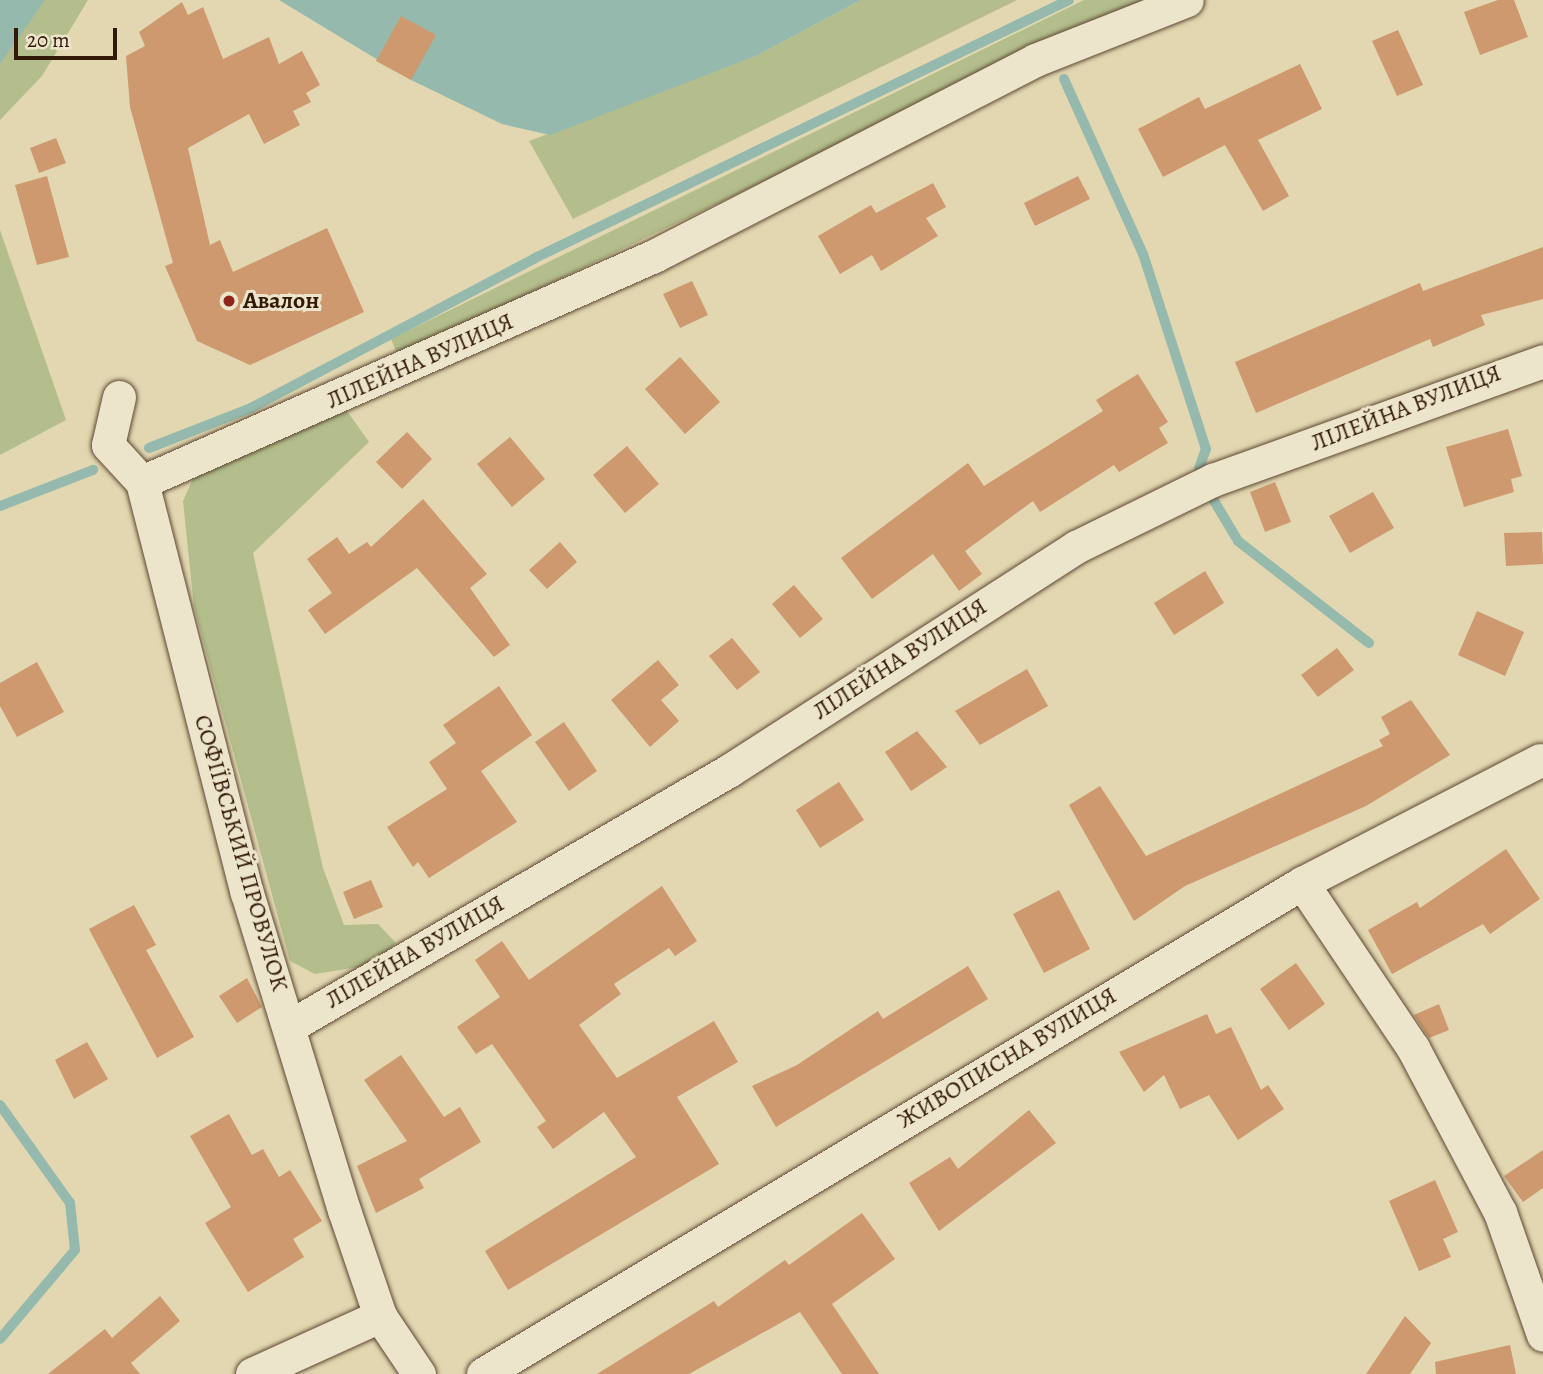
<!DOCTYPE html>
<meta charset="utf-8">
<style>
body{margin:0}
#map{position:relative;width:1543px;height:1374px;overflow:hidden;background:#e2d7b1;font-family:Alegreya,serif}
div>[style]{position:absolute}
.green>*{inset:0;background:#b3be8c}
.water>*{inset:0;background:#95baad}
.stream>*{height:10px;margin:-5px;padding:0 5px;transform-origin:5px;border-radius:5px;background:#95baad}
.building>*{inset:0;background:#ce996e}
.roads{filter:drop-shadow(0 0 2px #5e4832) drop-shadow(0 0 2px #5e4832)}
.minor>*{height:33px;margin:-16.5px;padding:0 16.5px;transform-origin:16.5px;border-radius:16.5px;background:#ece5cc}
.dots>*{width:19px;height:19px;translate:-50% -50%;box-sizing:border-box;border:4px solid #ece5cc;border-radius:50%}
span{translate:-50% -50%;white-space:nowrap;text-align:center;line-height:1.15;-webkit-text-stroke:6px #ece5cc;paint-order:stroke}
.poi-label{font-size:24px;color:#321908;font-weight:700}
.left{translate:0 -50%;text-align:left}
.street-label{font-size:24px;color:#321908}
.scale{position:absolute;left:14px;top:28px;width:103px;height:32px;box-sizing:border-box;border:4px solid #321908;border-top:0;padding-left:9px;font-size:21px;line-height:24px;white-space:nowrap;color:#321908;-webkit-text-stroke:5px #ece5cc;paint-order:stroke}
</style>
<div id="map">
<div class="green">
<i style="clip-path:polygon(29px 0,88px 0,42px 76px,0 120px,0 43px)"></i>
<i style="clip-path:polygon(861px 0,1017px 0,573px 219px,529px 141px,756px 56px)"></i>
<i style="clip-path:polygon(1084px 0,1144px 0,398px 356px,391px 339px)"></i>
<i style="clip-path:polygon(0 230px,66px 420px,0 455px)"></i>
<i style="clip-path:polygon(347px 411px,369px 442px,253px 553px,323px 868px,344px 925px,378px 924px,396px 943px,371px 965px,315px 974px,290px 961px,194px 607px,183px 501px,196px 472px)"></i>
</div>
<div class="water">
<i style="clip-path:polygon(0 0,45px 0,0 64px)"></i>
<i style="clip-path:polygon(279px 0,861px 0,756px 56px,550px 135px,502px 124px,411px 80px)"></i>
</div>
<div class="stream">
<i style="left:1064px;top:79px;width:192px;rotate:65.7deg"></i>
<i style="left:1143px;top:254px;width:205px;rotate:72.1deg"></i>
<i style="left:1206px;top:449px;width:20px;rotate:110deg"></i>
<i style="left:149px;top:448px;width:110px;rotate:-21.4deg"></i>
<i style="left:251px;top:408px;width:321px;rotate:-27.8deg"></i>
<i style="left:535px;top:258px;width:593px;rotate:-25.79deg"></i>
<i style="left:1210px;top:494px;width:55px;rotate:59.2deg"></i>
<i style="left:1238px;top:541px;width:166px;rotate:37.9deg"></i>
<i style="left:0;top:506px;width:100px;rotate:-21.2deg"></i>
<i style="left:0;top:1105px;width:120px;rotate:54.5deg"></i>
<i style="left:70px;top:1203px;width:47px;rotate:83.9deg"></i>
<i style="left:75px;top:1250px;width:116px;rotate:130.1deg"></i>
</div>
<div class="building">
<i style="clip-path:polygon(1498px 0,1514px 0,1528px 37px,1480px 55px,1464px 12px)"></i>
<i style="clip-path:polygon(182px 2px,188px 15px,203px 7px,223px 59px,269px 37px,279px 64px,302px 51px,320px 85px,306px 93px,311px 102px,293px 111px,300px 125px,264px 144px,249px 114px,188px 148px,210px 245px,220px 240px,233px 272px,327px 228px,364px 312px,250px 365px,197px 341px,165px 266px,173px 263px,130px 107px,126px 56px,145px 46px,139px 32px)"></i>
<i style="clip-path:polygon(401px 16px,436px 35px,411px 80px,376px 61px)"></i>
<i style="clip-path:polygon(1398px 30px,1423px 85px,1397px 96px,1372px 41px)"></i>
<i style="clip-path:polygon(1300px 64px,1322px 109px,1258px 140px,1289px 196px,1263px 211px,1225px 145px,1163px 177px,1138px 129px,1199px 97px,1205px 109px)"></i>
<i style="clip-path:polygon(56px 138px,66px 163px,39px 173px,30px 148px)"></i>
<i style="clip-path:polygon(47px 176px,69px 257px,37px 265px,15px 185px)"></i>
<i style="clip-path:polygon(1078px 176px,1090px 199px,1035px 226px,1024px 203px)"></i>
<i style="clip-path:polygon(933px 183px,946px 207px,926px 218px,938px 236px,881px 271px,872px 255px,840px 274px,818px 236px,871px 205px,876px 213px)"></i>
<i style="clip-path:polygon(1543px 247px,1543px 299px,1481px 315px,1485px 325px,1433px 347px,1430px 339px,1256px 413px,1235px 362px,1420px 283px,1423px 291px)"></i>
<i style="clip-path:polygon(692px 281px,708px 315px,680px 328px,663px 294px)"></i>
<i style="clip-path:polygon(680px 357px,720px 402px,685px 434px,645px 389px)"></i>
<i style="clip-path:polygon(1138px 374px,1168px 422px,1159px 428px,1168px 443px,1119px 472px,1114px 465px,1040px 512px,1033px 501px,965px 551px,982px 574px,959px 591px,933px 554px,872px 599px,841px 558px,968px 463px,984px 486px,1103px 411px,1096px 400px)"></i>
<i style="clip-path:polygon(1508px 429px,1522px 476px,1511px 479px,1514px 492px,1464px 507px,1446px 447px)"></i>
<i style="clip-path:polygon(407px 432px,432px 459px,402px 489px,376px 462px)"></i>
<i style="clip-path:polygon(510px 437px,545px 479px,512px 507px,477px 464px)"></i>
<i style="clip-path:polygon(627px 446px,659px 484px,625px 513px,593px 475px)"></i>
<i style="clip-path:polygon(1275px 482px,1291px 522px,1265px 532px,1250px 492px)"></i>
<i style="clip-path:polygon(1373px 492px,1394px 528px,1350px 553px,1329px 516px)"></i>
<i style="clip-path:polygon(423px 499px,487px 574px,470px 588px,510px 645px,494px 657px,417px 568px,325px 634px,308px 610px,332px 593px,307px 559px,337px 537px,349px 554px,367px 542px,371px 547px)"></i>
<i style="clip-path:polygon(1542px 532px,1543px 564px,1506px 566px,1504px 533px)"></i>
<i style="clip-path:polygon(560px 542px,577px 562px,547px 589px,529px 570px)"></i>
<i style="clip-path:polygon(1205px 571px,1224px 603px,1174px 635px,1154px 603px)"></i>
<i style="clip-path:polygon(794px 585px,823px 619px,800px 638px,772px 604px)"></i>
<i style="clip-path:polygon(1477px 611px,1524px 632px,1505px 676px,1458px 655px)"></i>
<i style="clip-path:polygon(732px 638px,760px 672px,737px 690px,709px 656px)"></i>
<i style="clip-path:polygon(1337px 648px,1354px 670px,1318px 697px,1301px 675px)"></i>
<i style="clip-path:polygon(658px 660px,679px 685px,661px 700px,679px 721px,650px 747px,611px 700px)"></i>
<i style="clip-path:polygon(37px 662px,64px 712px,17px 737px,0 706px,0 683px)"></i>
<i style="clip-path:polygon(1027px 669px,1048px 706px,980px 745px,955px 711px)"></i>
<i style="clip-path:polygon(499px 686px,532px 735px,481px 771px,517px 822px,429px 878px,418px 862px,413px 867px,387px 827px,447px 789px,429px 762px,456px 743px,443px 725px)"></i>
<i style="clip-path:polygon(1411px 700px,1450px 755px,1366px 806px,1185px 886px,1134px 921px,1069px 805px,1100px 786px,1146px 856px,1383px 746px,1379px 740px,1390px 734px,1381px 717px)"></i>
<i style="clip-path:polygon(564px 722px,597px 771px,569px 791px,535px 742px)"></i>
<i style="clip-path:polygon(917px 731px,947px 767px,911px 791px,885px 752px)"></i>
<i style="clip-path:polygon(839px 782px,864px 820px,820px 848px,796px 810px)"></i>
<i style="clip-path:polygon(1506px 849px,1540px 899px,1490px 934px,1483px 924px,1392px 974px,1368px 930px,1417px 902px,1420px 908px)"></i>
<i style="clip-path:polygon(371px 880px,383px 907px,354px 919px,343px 892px)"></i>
<i style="clip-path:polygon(662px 886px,697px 941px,675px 956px,669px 948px,614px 984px,621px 994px,579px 1025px,617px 1078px,714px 1021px,738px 1062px,677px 1097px,719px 1164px,508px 1290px,485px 1251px,636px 1157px,604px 1112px,553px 1149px,537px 1127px,546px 1121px,492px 1044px,476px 1054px,457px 1027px,500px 997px,475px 960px,502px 941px,529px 980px)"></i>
<i style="clip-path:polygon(1059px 890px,1090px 949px,1044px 973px,1013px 914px)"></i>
<i style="clip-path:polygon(134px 905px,156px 945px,146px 950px,194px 1037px,157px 1058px,89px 929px)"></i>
<i style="clip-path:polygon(1296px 963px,1325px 1004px,1289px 1030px,1260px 989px)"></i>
<i style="clip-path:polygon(968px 966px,988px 999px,776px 1127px,752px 1086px,797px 1065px,878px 1011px,883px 1019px)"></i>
<i style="clip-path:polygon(247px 978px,262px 1007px,237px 1023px,219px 996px)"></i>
<i style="clip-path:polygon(1439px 1004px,1449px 1030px,1429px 1038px,1414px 1015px)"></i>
<i style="clip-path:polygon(1207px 1014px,1216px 1034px,1231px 1027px,1261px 1090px,1268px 1085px,1284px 1109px,1238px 1140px,1209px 1095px,1180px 1109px,1164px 1075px,1144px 1092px,1119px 1052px)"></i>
<i style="clip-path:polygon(87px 1042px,108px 1079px,74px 1099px,55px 1060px)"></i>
<i style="clip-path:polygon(401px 1055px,444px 1117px,460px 1107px,481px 1142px,419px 1179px,424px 1188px,376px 1213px,357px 1166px,407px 1141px,364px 1080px)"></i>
<i style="clip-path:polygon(1029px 1110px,1056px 1143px,939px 1231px,909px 1183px,950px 1157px,958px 1169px)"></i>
<i style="clip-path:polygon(229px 1114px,252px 1155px,263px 1149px,279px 1177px,290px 1170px,322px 1221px,293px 1239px,304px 1257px,248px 1292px,205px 1223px,231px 1207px,190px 1136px)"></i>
<i style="clip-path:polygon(1543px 1150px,1543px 1188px,1523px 1202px,1504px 1176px)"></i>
<i style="clip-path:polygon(1435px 1180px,1458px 1232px,1443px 1239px,1451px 1257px,1419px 1271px,1389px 1201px)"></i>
<i style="clip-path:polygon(862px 1213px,895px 1259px,832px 1304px,879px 1374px,842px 1374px,800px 1312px,689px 1374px,597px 1374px,714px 1301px,718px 1307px,785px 1260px,789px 1265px)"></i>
<i style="clip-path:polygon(160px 1296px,180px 1321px,131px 1363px,140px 1374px,48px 1374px,105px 1329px,112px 1338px)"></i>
<i style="clip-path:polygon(1405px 1316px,1431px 1343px,1410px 1374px,1366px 1374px)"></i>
<i style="clip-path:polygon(1510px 1345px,1516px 1374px,1436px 1374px,1435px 1362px)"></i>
</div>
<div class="roads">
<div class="minor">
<i style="left:119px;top:397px;width:49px;rotate:102.9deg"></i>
<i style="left:108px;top:445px;width:50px;rotate:47.4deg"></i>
<i style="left:142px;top:482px;width:424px;rotate:75.7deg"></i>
<i style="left:247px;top:893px;width:332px;rotate:73deg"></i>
<i style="left:344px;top:1210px;width:112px;rotate:71.2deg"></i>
<i style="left:380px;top:1316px;width:70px;rotate:56.1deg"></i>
<i style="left:142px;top:482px;width:560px;rotate:-23.82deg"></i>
<i style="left:654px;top:256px;width:428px;rotate:-27.2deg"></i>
<i style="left:1035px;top:60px;width:163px;rotate:-21.5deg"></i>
<i style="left:1302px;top:883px;width:199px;rotate:56.1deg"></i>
<i style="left:1413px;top:1048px;width:186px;rotate:62.1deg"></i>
<i style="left:1500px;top:1212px;width:130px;rotate:70.7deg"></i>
<i style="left:290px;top:1026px;width:509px;rotate:-30.19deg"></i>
<i style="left:730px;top:770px;width:412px;rotate:-32.8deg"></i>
<i style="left:1076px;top:547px;width:153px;rotate:-26.1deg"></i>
<i style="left:1213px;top:480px;width:351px;rotate:-19.8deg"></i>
<i style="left:252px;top:1374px;width:141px;rotate:-24.4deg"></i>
<i style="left:483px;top:1374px;width:955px;rotate:-30.94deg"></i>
<i style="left:1302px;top:883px;width:268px;rotate:-27.3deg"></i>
</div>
</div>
<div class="dots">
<i style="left:229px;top:301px;background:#8f2418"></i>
</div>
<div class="poi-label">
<span class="left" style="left:243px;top:301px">Авалон</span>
</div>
<div class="street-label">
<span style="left:420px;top:361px;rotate:-24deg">ЛІЛЕЙНА ВУЛИЦЯ</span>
<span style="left:1406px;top:408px;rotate:-21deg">ЛІЛЕЙНА ВУЛИЦЯ</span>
<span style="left:900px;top:659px;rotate:-33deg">ЛІЛЕЙНА ВУЛИЦЯ</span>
<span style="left:241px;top:853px;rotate:74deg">СОФІЇВСЬКИЙ ПРОВУЛОК</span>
<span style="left:415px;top:952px;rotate:-30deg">ЛІЛЕЙНА ВУЛИЦЯ</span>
<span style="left:1007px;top:1058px;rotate:-31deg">ЖИВОПИСНА ВУЛИЦЯ</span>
</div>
<div class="scale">20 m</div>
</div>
